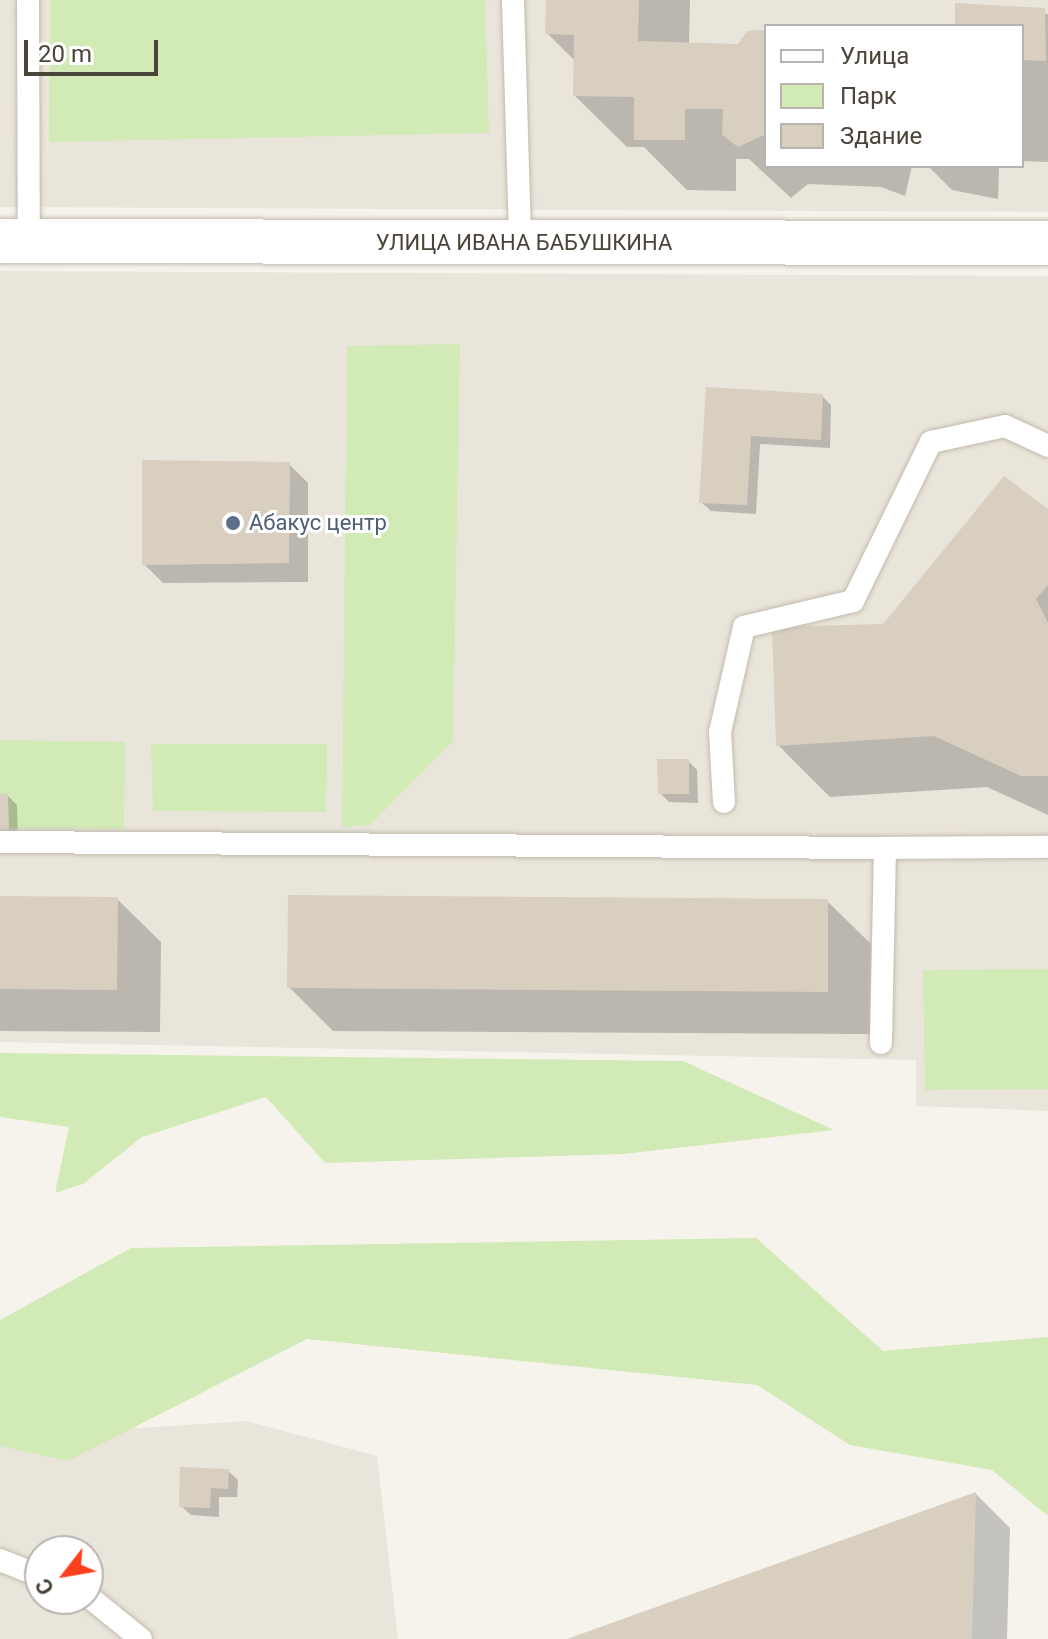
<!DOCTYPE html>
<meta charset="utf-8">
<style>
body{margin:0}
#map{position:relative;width:1048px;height:1639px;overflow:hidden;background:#f6f3ec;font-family:Roboto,sans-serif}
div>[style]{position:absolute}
.residential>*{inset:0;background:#eae5da}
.green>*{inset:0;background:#d2eab5}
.shadow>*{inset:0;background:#0003}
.building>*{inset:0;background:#d8cfc1}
.roads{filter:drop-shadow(0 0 2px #c2bbae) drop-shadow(0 0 2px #c2bbae)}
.service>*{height:22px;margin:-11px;padding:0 11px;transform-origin:11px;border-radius:11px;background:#fff}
.tertiary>*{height:44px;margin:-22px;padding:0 22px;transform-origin:22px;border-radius:22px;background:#fff}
.dots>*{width:22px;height:22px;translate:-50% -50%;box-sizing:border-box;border:4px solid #fff;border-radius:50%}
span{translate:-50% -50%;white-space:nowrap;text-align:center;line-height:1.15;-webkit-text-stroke:6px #fff;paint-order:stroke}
.street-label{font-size:22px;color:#4b4439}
.service-label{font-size:22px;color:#4e5e75}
.left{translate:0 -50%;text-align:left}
.legend{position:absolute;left:764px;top:24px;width:260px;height:144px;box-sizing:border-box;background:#fff;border:2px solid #b7b4b0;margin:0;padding:10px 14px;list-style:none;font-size:24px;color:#4b4439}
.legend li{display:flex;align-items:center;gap:16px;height:40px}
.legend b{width:40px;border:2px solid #b7b4b0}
.north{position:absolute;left:24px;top:1535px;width:80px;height:80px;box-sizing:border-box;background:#fff;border:2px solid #b7b4b0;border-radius:50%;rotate:239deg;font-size:22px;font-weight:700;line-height:32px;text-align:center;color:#4b4439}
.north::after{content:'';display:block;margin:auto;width:28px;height:36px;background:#fc3f1d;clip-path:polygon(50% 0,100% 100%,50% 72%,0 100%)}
.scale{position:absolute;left:24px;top:40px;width:134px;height:36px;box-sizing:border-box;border:4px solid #4b4439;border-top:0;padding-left:10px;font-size:24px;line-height:28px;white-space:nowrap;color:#4b4439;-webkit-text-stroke:6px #fff;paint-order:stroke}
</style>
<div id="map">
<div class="residential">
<i style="clip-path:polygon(evenodd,0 0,1048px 0,1048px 212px,0 207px,0 0,766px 26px,1022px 26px,1022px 166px,766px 166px,766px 26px)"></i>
<i style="clip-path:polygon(0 271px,1048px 276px,1048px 1111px,916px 1106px,916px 1060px,0 1042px)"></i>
<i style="clip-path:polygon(evenodd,247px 1421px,377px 1456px,398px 1639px,0 1639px,0 1437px,247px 1421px,40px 1551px,88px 1551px,88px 1599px,40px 1599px,40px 1551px)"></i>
</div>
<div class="green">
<i style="clip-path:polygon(50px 0,485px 0,489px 133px,49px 142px)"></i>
<i style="clip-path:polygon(460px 344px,453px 741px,370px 825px,342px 827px,347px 346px)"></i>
<i style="clip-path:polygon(0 740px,125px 742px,124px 829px,0 828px)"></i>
<i style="clip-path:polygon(151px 744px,327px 744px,326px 812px,153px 811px)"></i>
<i style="clip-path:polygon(1048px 969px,1048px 1089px,925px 1090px,923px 970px)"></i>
<i style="clip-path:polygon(0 1053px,683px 1061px,834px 1130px,623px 1154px,325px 1163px,266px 1097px,142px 1137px,83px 1184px,55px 1193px,69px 1127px,0 1117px)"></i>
<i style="clip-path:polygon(756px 1238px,883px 1351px,1048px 1337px,1048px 1516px,992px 1470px,850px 1445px,757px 1385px,307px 1339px,68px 1461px,0 1446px,0 1320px,131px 1248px)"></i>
</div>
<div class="shadow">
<i style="clip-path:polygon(548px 0,690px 0,689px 44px,739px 46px,756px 30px,766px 36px,766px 166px,912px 166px,905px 196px,881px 187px,808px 184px,791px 198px,749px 159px,736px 159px,736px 191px,687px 190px,644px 147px,627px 147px,575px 96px,576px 62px,547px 33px)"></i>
<i style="clip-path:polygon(957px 5px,1048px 14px,1048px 162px,1022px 161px,1022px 26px,957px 26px)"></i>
<i style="clip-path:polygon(928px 166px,999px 166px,998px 199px,952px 190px)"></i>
<i style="clip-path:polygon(708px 389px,822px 396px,831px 405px,830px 448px,760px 444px,756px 514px,711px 511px,701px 502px)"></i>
<i style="clip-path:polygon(289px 464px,308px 483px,308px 582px,163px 583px,144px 564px)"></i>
<i style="clip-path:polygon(1048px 511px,1048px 815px,987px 787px,830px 797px,778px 745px,884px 626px)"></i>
<i style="clip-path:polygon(688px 761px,697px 770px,698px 803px,669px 802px,660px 793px)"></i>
<i style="clip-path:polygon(7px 795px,17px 805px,18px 839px,0 839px,0 796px)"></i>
<i style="clip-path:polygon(0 898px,117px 899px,161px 942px,160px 1032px,0 1031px)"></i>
<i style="clip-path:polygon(827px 901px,871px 944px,870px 1034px,333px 1031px,289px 987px)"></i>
<i style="clip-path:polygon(228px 1471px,238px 1480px,237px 1497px,219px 1497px,219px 1517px,191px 1515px,181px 1506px)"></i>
<i style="clip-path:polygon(976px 1494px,1010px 1528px,1007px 1639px,572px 1639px)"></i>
</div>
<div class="building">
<i style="clip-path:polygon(546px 0,639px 0,638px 41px,738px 44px,747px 31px,766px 30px,766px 134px,738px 147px,722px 135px,723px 109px,685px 109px,685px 140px,634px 140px,634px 97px,573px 96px,574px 35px,545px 34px)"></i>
<i style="clip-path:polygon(955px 3px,1045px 8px,1046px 61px,1022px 60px,1022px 26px,955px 26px)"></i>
<i style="clip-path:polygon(706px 387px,823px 394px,821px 440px,751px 436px,747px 505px,699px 503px)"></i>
<i style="clip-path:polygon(142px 460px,290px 462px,289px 563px,142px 565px)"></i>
<i style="clip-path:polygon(1004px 476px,1048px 509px,1048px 585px,1036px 599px,1048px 623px,1048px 776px,1021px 776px,934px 736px,776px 746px,772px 627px,883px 624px)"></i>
<i style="clip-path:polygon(657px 759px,689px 759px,689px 794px,658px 794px)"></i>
<i style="clip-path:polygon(8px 793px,9px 830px,0 830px,0 794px)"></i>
<i style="clip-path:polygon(288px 895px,828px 899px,828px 992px,287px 988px)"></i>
<i style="clip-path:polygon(0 896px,118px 897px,117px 990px,0 989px)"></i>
<i style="clip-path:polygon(180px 1467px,229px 1469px,228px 1489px,211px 1488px,210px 1508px,179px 1507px)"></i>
<i style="clip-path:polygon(976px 1492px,972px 1639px,567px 1639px)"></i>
</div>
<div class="roads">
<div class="service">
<i style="left:28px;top:0;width:241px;rotate:89.8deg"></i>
<i style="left:513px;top:0;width:243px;rotate:88.3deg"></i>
<i style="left:724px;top:802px;width:70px;rotate:-93.3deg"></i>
<i style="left:720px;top:732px;width:108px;rotate:-77.1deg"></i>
<i style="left:744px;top:627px;width:112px;rotate:-13.4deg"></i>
<i style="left:853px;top:601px;width:177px;rotate:-63.9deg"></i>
<i style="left:931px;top:442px;width:76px;rotate:-12.2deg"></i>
<i style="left:1005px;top:426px;width:47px;rotate:24.9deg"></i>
<i style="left:0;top:842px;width:885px;rotate:0.39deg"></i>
<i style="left:885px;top:848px;width:195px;rotate:91.2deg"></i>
<i style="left:885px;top:848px;width:163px;rotate:-0.4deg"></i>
<i style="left:0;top:1560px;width:43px;rotate:21.8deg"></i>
<i style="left:88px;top:1596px;width:68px;rotate:39.1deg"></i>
</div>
<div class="tertiary">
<i style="left:0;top:241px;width:1048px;rotate:0.11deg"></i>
</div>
</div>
<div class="dots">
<i style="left:233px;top:523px;background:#5c6f8a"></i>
</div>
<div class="street-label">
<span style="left:524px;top:243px">УЛИЦА ИВАНА БАБУШКИНА</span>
</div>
<div class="service-label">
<span class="left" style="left:249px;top:523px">Абакус центр</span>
</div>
<ul class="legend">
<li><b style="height:10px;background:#fff"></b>Улица</li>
<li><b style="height:22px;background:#d2eab5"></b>Парк</li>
<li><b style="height:22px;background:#d8cfc1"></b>Здание</li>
</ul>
<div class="north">С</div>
<div class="scale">20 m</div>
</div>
